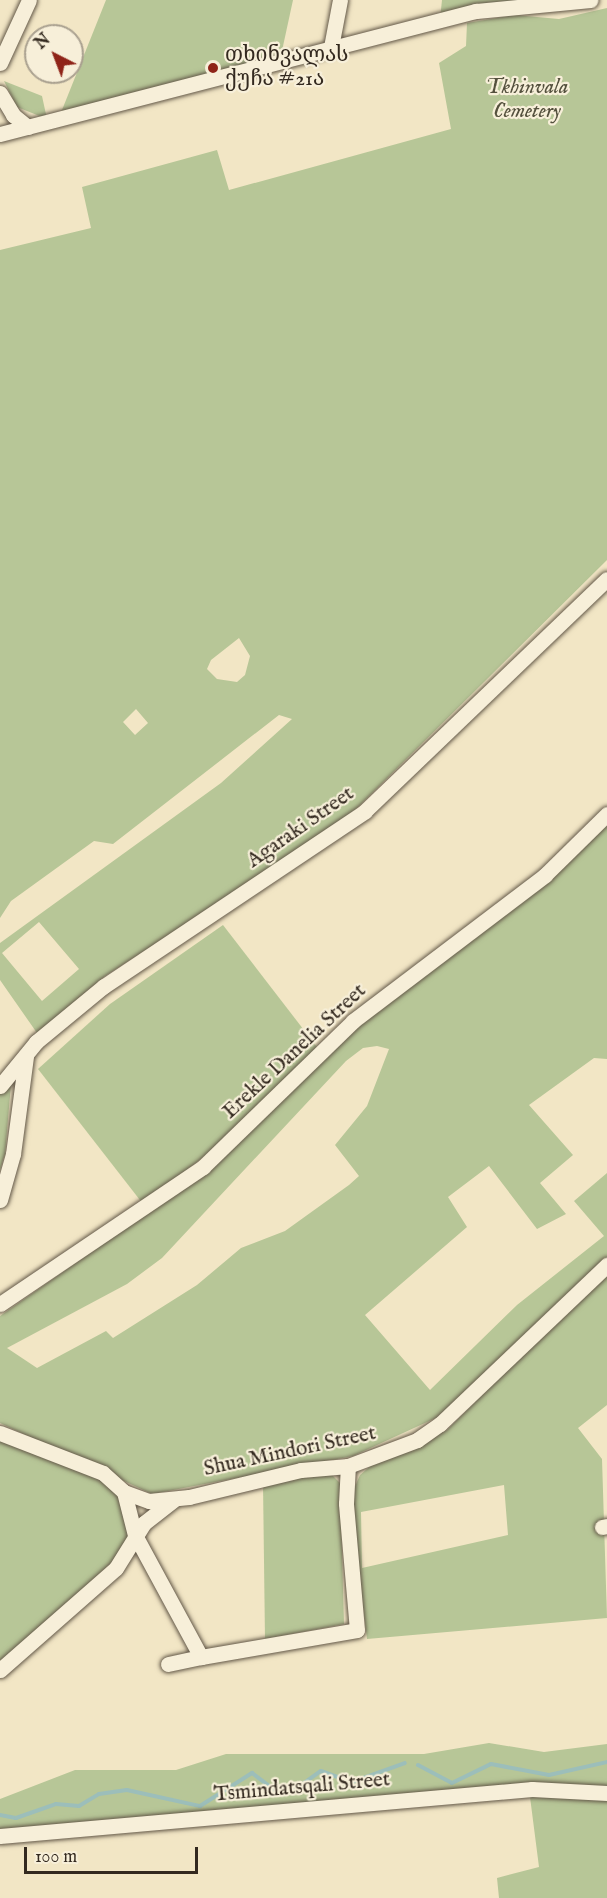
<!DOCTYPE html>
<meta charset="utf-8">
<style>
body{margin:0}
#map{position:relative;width:607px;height:1898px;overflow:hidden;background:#f2e6c5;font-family:"IM FELL English","Noto Serif Georgian",serif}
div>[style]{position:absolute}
.green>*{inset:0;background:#b7c697}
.stream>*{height:4px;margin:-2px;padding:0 2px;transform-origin:2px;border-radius:2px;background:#9cbeba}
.roads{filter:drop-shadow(0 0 2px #635848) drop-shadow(0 0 2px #635848)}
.minor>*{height:15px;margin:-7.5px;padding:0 7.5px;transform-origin:7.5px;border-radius:7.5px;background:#f7efd9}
.dots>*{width:16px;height:16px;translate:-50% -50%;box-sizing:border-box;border:3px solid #f7efd9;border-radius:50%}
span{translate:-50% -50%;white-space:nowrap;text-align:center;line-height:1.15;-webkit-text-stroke:4.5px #f7efd9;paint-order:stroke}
.poi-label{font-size:21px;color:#33291f}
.left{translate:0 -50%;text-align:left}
.park-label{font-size:21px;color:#54503d;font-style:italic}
.street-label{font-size:21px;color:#33291f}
.north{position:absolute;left:24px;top:24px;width:60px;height:60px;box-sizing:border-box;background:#f7efd9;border:2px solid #a9a08f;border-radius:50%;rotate:318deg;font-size:16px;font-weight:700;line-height:24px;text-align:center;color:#33291f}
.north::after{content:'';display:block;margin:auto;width:21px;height:27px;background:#8f2418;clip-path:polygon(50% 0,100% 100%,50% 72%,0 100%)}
.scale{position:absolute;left:24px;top:1847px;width:174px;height:27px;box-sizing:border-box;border:3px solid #33291f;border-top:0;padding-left:8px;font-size:18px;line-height:21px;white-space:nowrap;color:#33291f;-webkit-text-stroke:4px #f7efd9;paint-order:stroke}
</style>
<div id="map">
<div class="green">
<i style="clip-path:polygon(106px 0,293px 0,280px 60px,60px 115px)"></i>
<i style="clip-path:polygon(442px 0,590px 0,440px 19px)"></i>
<i style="clip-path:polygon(evenodd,607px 8px,607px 560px,358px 807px,307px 847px,105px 976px,37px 1033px,0 980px,0 943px,221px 783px,292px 719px,279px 715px,113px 844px,94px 841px,11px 901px,0 918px,0 250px,91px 228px,82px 187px,217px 150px,229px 190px,451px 129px,439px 63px,466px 46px,467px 23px,515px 15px,559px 19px,607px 8px,239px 638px,250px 656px,245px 675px,237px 682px,217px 679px,207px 669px,211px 660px,239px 638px,607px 8px,136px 709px,148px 723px,135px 735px,123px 722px,136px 709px,607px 8px,39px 922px,79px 969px,42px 1001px,2px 953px,39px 922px)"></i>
<i style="clip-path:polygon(4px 81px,42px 96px,47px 119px,17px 107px)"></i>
<i style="clip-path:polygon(evenodd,607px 820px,607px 1059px,594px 1058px,529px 1105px,573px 1155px,540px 1183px,566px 1214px,537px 1229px,489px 1166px,448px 1197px,467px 1227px,365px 1315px,430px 1390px,517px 1305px,604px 1236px,574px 1201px,607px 1173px,607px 1258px,438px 1417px,353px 1456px,152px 1494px,0 1423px,0 1316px,179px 1191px,336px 1043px,607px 820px,377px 1046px,389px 1049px,367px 1106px,335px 1145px,359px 1176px,349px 1185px,285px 1231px,241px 1248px,197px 1285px,113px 1338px,106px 1331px,37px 1368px,7px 1348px,127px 1284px,162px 1258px,346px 1061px,363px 1048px,377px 1046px)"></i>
<i style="clip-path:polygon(223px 925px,317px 1047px,220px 1144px,143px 1204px,38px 1069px,110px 1004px)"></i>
<i style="clip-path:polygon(11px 1084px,5px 1154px,0 1170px,0 1093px)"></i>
<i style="clip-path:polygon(evenodd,607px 1272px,607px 1405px,578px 1428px,602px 1459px,607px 1618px,367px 1639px,350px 1498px,360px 1475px,374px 1463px,447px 1430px,607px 1272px,504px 1485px,508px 1535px,362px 1568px,361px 1512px,504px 1485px)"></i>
<i style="clip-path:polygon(0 1438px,96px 1475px,117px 1490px,129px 1539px,123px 1552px,0 1664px)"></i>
<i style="clip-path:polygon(329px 1472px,340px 1483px,344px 1624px,265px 1639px,263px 1483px)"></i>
<i style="clip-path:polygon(489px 1743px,544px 1752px,607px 1744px,607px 1898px,499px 1898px,497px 1878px,539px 1867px,530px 1797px,0 1832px,0 1799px,75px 1770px,176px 1770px,226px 1754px,424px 1754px)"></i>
</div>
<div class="stream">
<i style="left:418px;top:1765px;width:38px;rotate:28deg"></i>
<i style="left:452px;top:1783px;width:43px;rotate:-26deg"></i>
<i style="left:491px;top:1764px;width:59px;rotate:10.7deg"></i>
<i style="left:549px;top:1775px;width:59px;rotate:-12.6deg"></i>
<i style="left:0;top:1815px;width:16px;rotate:11deg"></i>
<i style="left:16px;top:1818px;width:42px;rotate:-19.3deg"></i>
<i style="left:56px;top:1804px;width:23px;rotate:5deg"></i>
<i style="left:79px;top:1806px;width:23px;rotate:-31deg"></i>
<i style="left:99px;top:1794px;width:28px;rotate:-8deg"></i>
<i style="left:127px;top:1790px;width:75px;rotate:12.4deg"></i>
<i style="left:200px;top:1806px;width:62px;rotate:-32.4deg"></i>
<i style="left:252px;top:1773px;width:30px;rotate:37deg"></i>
<i style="left:276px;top:1791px;width:17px"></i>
<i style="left:293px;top:1791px;width:34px;rotate:-36deg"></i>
<i style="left:321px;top:1771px;width:33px;rotate:20deg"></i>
<i style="left:352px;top:1782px;width:56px;rotate:-19.7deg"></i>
</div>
<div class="roads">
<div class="minor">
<i style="left:331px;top:47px;width:48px;rotate:-79.2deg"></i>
<i style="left:0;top:63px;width:69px;rotate:-65.3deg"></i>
<i style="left:0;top:93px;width:26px;rotate:59deg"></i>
<i style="left:13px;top:115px;width:19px;rotate:39deg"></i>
<i style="left:0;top:134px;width:492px;rotate:-14.5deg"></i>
<i style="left:476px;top:11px;width:115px;rotate:-5.5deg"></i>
<i style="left:0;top:1086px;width:57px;rotate:-50.7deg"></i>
<i style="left:36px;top:1042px;width:88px;rotate:-39.5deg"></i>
<i style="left:104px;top:986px;width:314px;rotate:-33.8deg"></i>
<i style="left:365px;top:811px;width:335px;rotate:-43.8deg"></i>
<i style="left:0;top:1200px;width:48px;rotate:-74.2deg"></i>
<i style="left:13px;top:1154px;width:99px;rotate:-82.4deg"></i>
<i style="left:0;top:1304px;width:245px;rotate:-34deg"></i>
<i style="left:203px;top:1167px;width:209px;rotate:-44.2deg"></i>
<i style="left:353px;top:1021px;width:241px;rotate:-37.2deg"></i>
<i style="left:545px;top:875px;width:87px;rotate:-44.5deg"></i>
<i style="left:0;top:1433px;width:110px;rotate:21.2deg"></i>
<i style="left:103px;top:1473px;width:28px;rotate:42deg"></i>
<i style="left:124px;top:1492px;width:27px;rotate:20deg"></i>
<i style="left:149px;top:1501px;width:40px;rotate:-5.7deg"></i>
<i style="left:189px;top:1497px;width:115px;rotate:-13.6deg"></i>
<i style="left:301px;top:1470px;width:47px;rotate:-4.9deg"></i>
<i style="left:348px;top:1466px;width:74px;rotate:-20.6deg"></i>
<i style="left:417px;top:1440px;width:28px;rotate:-35deg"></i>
<i style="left:440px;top:1424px;width:231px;rotate:-43.6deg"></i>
<i style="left:124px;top:1492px;width:44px;rotate:75.7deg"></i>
<i style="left:135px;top:1535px;width:139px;rotate:61.6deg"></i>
<i style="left:201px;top:1657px;width:158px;rotate:-9.8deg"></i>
<i style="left:357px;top:1630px;width:127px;rotate:-95deg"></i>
<i style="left:346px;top:1503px;width:37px;rotate:-87deg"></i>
<i style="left:602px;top:1527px;width:5px;rotate:-11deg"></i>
<i style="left:168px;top:1664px;width:34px;rotate:-12deg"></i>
<i style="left:0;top:1670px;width:154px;rotate:-41.3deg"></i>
<i style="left:116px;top:1568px;width:53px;rotate:-58.1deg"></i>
<i style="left:144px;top:1523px;width:37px;rotate:-38deg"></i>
<i style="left:0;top:1836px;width:534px;rotate:-5.05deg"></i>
<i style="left:532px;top:1789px;width:75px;rotate:3.1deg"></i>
</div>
</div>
<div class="dots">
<i style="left:213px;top:68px;background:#8f2418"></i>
</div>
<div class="poi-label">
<span class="left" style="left:225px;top:68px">თხინვალას<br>ქუჩა #21ა</span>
</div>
<div class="park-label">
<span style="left:527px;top:100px">Tkhinvala<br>Cemetery</span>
</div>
<div class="street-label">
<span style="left:301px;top:828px;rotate:-35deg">Agaraki Street</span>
<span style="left:295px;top:1052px;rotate:-43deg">Erekle Danelia Street</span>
<span style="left:290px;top:1452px;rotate:-12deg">Shua Mindori Street</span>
<span style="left:302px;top:1788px;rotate:-5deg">Tsmindatsqali Street</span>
</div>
<div class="north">N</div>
<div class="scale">100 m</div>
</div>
